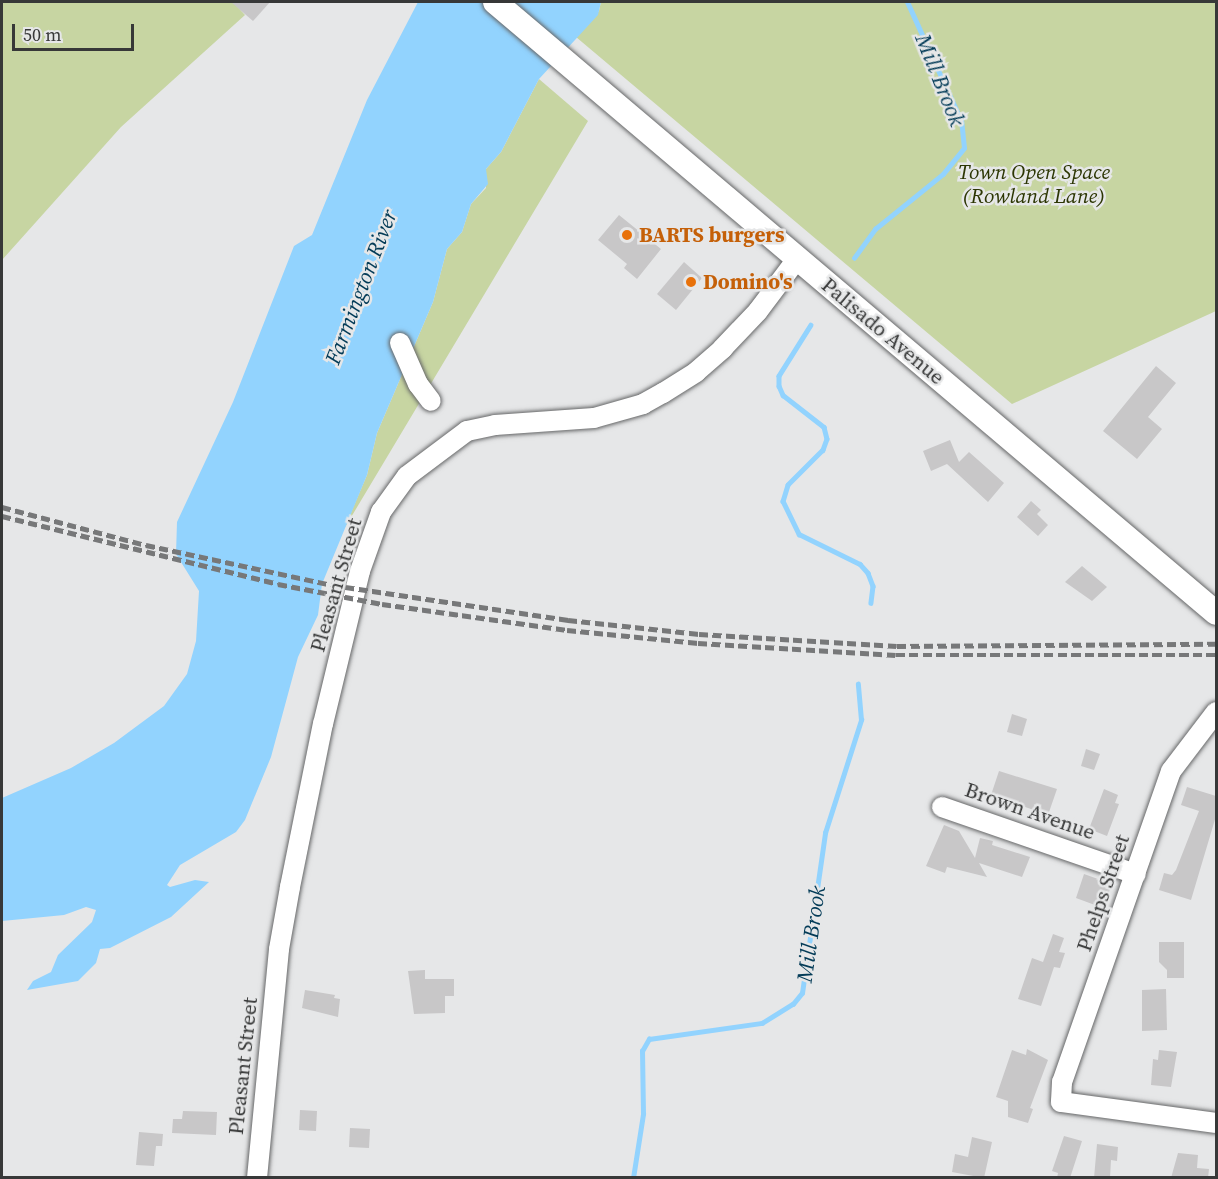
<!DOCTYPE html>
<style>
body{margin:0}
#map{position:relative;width:1218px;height:1179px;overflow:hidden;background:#e6e7e8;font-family:"Source Serif 4",serif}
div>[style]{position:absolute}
.green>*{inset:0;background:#c7d5a2}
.water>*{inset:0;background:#92d3fe}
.stream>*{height:4.5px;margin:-2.25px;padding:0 2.25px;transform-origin:2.25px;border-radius:2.25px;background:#92d3fe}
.building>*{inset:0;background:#c8c7c8}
.roads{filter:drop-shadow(0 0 2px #666768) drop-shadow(0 0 2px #666768)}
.minor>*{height:20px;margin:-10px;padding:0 10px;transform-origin:10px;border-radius:10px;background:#fff}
.major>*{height:24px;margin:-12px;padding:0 12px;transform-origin:12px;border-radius:12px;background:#fff}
.rail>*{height:4.5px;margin-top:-2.25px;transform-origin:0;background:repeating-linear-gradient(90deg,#777879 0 9px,transparent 0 13.5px)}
.dots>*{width:16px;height:16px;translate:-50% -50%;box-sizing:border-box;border:3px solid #e6e7e8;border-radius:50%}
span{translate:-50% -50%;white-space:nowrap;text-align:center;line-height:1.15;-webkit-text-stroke:5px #e6e7e8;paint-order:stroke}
.park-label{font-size:21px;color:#2c3603;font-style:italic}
.food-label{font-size:21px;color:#c56008;font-weight:700}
.left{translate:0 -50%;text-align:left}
.street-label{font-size:21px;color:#373838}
.water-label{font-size:22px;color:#033b57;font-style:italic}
.frame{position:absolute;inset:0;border:3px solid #373838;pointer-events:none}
.scale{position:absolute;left:12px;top:24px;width:122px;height:27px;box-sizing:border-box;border:3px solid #373838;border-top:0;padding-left:8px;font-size:18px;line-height:21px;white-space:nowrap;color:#373838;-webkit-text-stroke:4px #e6e7e8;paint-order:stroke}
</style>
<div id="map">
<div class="green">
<i style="clip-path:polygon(2px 2px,233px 2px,245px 15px,121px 127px,2px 260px)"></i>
<i style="clip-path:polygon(601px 2px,1216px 2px,1216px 311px,1012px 404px,576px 37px,599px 11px)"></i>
<i style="clip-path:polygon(539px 79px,588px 121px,344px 529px,367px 475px,377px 433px,433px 302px,447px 249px,462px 232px,471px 204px,486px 188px,486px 169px,501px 152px)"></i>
</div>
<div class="water">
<i style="clip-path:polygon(418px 2px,601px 2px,598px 15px,539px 79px,501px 152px,486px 169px,488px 184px,471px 204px,462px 232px,447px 249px,433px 302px,377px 433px,367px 475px,322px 584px,318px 615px,298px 657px,271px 757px,245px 820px,236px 832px,180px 865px,167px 885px,170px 887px,195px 880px,209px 882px,171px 917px,110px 948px,100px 949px,96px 963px,78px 981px,27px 990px,33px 981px,51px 972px,58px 955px,92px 922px,96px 910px,86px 907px,64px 915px,2px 921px,2px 798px,71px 768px,114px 743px,164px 706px,187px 674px,196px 641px,199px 591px,176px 554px,177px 522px,233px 402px,294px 246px,312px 235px,367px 100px)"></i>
</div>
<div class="stream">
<i style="left:854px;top:258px;width:36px;rotate:-54deg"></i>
<i style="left:875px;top:229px;width:87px;rotate:-39deg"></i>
<i style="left:943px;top:174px;width:33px;rotate:-51deg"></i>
<i style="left:964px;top:148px;width:27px;rotate:-96deg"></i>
<i style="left:961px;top:121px;width:131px;rotate:-114.4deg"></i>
<i style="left:811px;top:325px;width:60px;rotate:122.1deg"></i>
<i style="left:779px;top:376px;width:10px;rotate:90deg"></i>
<i style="left:779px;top:386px;width:10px;rotate:66deg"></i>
<i style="left:783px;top:395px;width:52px;rotate:38deg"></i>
<i style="left:824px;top:427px;width:12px;rotate:76deg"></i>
<i style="left:827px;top:439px;width:12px;rotate:110deg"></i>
<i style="left:823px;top:450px;width:49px;rotate:135deg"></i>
<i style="left:788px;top:485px;width:17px;rotate:107deg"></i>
<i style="left:783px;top:501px;width:37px;rotate:64deg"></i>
<i style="left:799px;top:534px;width:68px;rotate:26.2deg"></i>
<i style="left:860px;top:564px;width:12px;rotate:48deg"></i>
<i style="left:868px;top:573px;width:14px;rotate:69deg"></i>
<i style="left:873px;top:586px;width:17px;rotate:97deg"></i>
<i style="left:633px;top:1178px;width:65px;rotate:-81.1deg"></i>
<i style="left:643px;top:1114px;width:63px;rotate:-90.9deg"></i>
<i style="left:642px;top:1051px;width:14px;rotate:-60deg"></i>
<i style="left:649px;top:1039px;width:114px;rotate:-8.1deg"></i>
<i style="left:762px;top:1023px;width:36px;rotate:-32deg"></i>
<i style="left:793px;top:1004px;width:14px;rotate:-51deg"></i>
<i style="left:802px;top:993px;width:162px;rotate:-81.8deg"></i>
<i style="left:825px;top:833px;width:119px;rotate:-72.3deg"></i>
<i style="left:861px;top:720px;width:36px;rotate:-95deg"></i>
</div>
<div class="building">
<i style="clip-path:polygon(231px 2px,270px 2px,253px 21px)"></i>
<i style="clip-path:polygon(619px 215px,661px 249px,637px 279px,624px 268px,627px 264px,598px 240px)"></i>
<i style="clip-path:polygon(684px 262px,702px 278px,676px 310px,657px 294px)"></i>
<i style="clip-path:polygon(1156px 366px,1176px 383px,1148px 417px,1162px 429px,1137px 459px,1103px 431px)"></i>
<i style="clip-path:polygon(950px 440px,959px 462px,969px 452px,1004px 483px,988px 502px,947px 464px,931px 471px,923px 451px)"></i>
<i style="clip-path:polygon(1031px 501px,1041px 510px,1037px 514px,1048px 525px,1038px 536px,1017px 517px)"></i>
<i style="clip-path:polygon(1082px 566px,1107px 587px,1092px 601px,1065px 582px)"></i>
<i style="clip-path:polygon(1012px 714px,1027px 719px,1022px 736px,1007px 732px)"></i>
<i style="clip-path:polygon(1086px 749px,1100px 754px,1094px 770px,1081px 766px)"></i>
<i style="clip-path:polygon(999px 771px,1057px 789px,1048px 815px,991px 795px)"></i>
<i style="clip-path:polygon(1187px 787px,1216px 796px,1216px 816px,1191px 900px,1159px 890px,1164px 873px,1172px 875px,1176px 870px,1199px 811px,1181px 805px)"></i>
<i style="clip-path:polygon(1104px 789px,1118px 795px,1115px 803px,1119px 804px,1107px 836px,1089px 829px)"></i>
<i style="clip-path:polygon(944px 825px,959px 831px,975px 858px,980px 838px,993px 841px,992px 845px,1030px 857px,1022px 877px,979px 863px,987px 877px,947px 867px,945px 873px,926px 866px)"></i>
<i style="clip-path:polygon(1084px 874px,1112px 884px,1103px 908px,1076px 898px)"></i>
<i style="clip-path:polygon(1053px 934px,1064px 938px,1059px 952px,1065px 953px,1060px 968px,1054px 967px,1041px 1006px,1018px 999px,1032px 958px,1043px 962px)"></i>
<i style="clip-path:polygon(1159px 942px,1184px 942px,1184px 978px,1167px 978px,1167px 970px,1159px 962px)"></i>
<i style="clip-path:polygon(425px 970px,425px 979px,454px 979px,454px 996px,445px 996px,445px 1013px,414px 1014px,408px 971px)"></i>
<i style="clip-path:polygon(1166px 989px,1167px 1030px,1142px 1031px,1142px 990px)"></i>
<i style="clip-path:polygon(305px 990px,335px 995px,334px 998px,340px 999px,338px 1017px,302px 1008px)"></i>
<i style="clip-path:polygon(1027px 1049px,1048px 1060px,1030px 1108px,1033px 1109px,1028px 1123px,1008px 1117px,1008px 1101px,996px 1097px,1012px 1050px,1026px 1055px)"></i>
<i style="clip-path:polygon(1159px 1050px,1177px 1052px,1171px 1087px,1151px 1085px,1153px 1059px,1158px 1060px)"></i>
<i style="clip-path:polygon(300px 1110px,317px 1111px,316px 1131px,299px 1130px)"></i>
<i style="clip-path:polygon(183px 1111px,217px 1112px,216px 1135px,172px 1133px,173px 1119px,182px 1119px)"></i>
<i style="clip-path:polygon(350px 1128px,370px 1129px,369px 1148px,349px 1147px)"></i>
<i style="clip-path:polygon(139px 1132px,163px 1134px,162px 1146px,156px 1146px,154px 1166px,136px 1165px)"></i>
<i style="clip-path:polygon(1064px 1136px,1082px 1141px,1070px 1178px,1057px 1178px,1058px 1173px,1052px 1171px)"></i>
<i style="clip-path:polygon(972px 1137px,992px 1142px,984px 1178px,952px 1172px,955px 1154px,968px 1157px)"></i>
<i style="clip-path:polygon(1097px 1144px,1118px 1147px,1117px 1161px,1111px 1160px,1110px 1178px,1094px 1178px)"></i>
<i style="clip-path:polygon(1178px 1153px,1198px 1155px,1197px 1168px,1209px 1169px,1208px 1178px,1171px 1178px)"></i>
</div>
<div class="roads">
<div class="minor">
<i style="left:400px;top:343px;width:45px;rotate:66.3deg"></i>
<i style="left:418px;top:384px;width:21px;rotate:53deg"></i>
<i style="left:1216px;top:712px;width:74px;rotate:127.3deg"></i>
<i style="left:1171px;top:771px;width:330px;rotate:109.3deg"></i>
<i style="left:1062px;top:1082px;width:20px;rotate:93deg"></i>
<i style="left:1061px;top:1102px;width:156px;rotate:7.7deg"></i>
<i style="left:942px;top:807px;width:205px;rotate:19.1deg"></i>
<i style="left:257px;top:1178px;width:230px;rotate:-84.5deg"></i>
<i style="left:279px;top:949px;width:63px;rotate:-79.9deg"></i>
<i style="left:290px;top:887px;width:166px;rotate:-78.6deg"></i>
<i style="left:323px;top:724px;width:157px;rotate:-76.4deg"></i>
<i style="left:360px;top:571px;width:63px;rotate:-70.4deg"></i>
<i style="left:381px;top:512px;width:44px;rotate:-54.2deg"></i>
<i style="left:407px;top:476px;width:75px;rotate:-36.9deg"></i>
<i style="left:467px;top:431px;width:29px;rotate:-12deg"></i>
<i style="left:495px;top:425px;width:99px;rotate:-4deg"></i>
<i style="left:594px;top:418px;width:51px;rotate:-15.9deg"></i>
<i style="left:643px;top:404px;width:23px;rotate:-29deg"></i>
<i style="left:663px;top:393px;width:39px;rotate:-32deg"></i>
<i style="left:696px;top:372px;width:35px;rotate:-41deg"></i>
<i style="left:722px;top:349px;width:52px;rotate:-46.5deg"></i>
<i style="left:758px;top:311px;width:65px;rotate:-53.1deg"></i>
</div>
<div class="major">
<i style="left:495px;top:2px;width:945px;rotate:40.28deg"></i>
</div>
</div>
<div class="rail">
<i style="left:2px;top:507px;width:149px;rotate:14.8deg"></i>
<i style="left:146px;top:545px;width:190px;rotate:12.1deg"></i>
<i style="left:332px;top:585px;width:239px;rotate:8.4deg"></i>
<i style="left:568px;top:620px;width:132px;rotate:6.1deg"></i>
<i style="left:699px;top:634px;width:198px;rotate:3.5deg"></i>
<i style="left:897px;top:646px;width:319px;rotate:-0.4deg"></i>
<i style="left:2px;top:516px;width:284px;rotate:13.8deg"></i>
<i style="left:278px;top:584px;width:106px;rotate:10.9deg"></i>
<i style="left:382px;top:604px;width:187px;rotate:8deg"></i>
<i style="left:567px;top:630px;width:132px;rotate:5.7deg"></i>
<i style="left:698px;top:643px;width:198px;rotate:3.5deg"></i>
<i style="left:896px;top:655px;width:320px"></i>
</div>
<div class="dots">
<i style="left:627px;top:235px;background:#e8710a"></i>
<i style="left:691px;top:282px;background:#e8710a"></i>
</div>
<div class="park-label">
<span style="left:1034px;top:184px">Town Open Space<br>(Rowland Lane)</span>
</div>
<div class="food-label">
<span class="left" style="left:639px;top:235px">BARTS burgers</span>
<span class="left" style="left:703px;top:282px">Domino's</span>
</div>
<div class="street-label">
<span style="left:883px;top:331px;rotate:40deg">Palisado Avenue</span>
<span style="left:336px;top:585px;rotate:-74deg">Pleasant Street</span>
<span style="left:1030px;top:811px;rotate:19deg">Brown Avenue</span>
<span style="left:1103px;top:893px;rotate:-71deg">Phelps Street</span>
<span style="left:243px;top:1066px;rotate:-84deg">Pleasant Street</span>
</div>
<div class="water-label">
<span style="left:940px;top:80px;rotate:68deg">Mill Brook</span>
<span style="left:361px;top:287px;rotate:-69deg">Farmington River</span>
<span style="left:811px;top:934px;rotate:-82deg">Mill Brook</span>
</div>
<div class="frame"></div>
<div class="scale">50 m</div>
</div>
